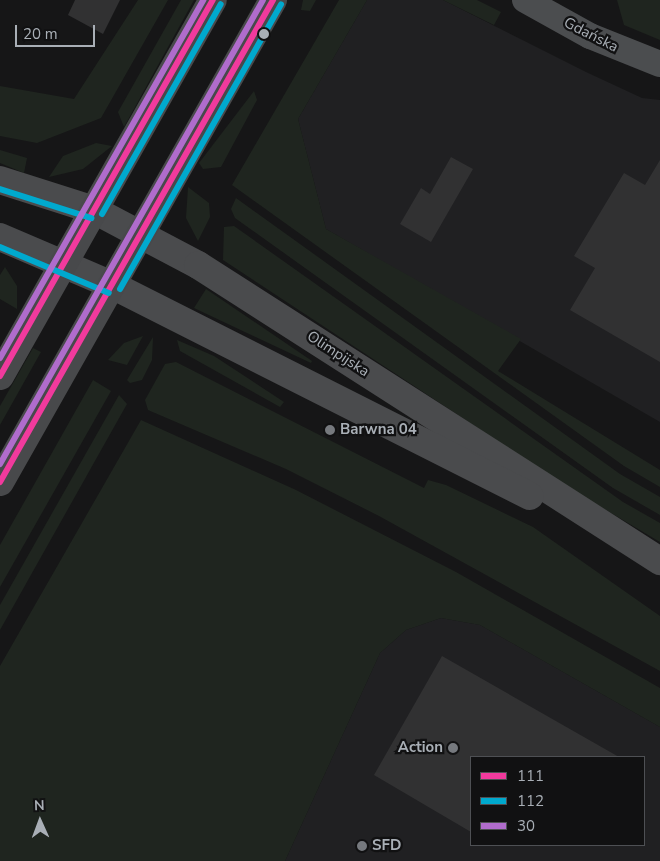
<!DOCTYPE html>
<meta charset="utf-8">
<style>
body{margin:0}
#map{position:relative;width:660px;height:861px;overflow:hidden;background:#161617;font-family:"Nunito Sans",sans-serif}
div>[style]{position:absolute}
.built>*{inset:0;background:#202022}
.green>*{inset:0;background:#1f251f}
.building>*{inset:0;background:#313132}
.street>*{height:26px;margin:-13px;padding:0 13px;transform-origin:13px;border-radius:13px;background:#4b4d4f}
.secondary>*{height:28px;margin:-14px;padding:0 14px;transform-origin:14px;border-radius:14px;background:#4a4b4d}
.primary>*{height:28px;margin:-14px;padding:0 14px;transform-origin:14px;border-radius:14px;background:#48494b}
.bus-1>*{height:6px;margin:-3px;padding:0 3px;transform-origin:3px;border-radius:3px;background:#f13a9d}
.bus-2>*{height:6px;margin:-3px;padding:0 3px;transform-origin:3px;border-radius:3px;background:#00a9ce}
.bus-3>*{height:6px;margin:-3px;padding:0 3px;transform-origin:3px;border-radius:3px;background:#b06ccc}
.dots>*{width:14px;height:14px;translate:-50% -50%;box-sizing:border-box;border:2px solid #111112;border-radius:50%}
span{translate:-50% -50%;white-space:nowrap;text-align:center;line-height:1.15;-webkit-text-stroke:4.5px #111112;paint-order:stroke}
.street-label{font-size:15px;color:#a9afb6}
.poi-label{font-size:15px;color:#a9afb6;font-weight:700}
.left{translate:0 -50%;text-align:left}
.right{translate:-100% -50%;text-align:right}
.legend{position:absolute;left:470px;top:756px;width:175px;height:90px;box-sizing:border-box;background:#111112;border:1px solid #4e5054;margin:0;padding:6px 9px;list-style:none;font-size:15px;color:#a9afb6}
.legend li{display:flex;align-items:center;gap:10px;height:25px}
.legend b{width:25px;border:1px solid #4e5054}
.north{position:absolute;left:15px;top:796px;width:50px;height:50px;-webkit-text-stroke:4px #111112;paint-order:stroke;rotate:358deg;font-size:14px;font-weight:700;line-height:20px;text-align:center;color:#a9afb6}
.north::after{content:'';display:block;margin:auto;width:18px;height:22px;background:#a9afb6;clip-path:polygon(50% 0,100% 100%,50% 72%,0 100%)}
.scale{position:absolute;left:15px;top:25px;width:80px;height:22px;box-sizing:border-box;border:2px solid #a9afb6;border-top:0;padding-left:6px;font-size:15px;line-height:18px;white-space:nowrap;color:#a9afb6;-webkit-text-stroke:4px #111112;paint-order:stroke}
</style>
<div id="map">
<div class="built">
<i style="clip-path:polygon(367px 0,443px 0,586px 72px,642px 98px,660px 100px,660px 422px,326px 229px,298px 119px)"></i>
<i style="clip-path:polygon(evenodd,441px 618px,480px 625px,660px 727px,660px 861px,285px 861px,380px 653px,406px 630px,441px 618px,471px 757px,644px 757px,644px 845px,471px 845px,471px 757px)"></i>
</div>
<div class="green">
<i style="clip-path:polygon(138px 0,168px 0,101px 118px,37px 143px,0 136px,0 86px,74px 99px)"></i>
<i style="clip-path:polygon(181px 0,194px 0,124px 127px,118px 112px)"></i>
<i style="clip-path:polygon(303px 0,316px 0,310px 11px,301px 10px)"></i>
<i style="clip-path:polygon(339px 0,367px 0,298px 119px,326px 229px,521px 339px,498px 371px,660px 470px,660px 487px,624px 466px,232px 185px)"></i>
<i style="clip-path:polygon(443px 0,477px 0,501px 12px,494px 25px)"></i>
<i style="clip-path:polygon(617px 0,660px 0,660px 40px,624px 25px)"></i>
<i style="clip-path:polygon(254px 91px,257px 100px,221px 167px,203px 169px,199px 163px)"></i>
<i style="clip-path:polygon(96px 143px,112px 146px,83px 169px,49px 177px,63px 156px)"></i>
<i style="clip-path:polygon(0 150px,27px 158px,24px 173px,0 163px)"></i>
<i style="clip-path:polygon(188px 187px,209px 203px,210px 217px,198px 241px,186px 218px)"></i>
<i style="clip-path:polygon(236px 198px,620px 474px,660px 497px,660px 515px,613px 488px,235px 218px,231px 209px)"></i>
<i style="clip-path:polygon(234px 226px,623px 502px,660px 523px,660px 542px,564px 485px,223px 260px,224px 227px)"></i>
<i style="clip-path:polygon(5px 267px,17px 286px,17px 309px,0 299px,0 275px)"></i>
<i style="clip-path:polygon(206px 289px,312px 361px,311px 363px,194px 308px)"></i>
<i style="clip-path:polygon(143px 336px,127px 365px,108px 360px,124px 343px)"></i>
<i style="clip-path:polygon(153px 337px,152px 360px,142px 380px,130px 383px,127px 380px)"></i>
<i style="clip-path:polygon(177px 340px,214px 356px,284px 402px,280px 407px,180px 351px)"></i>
<i style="clip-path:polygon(33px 348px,41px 352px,0 425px,0 406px)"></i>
<i style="clip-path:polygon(176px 362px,424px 488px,428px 480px,446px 485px,533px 527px,660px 616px,660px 671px,379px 516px,286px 469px,148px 410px,145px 400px,165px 364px)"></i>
<i style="clip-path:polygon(93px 380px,111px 391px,0 587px,0 545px)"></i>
<i style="clip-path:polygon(119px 395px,127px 404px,0 630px,0 605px)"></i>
<i style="clip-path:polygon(141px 420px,296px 490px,456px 572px,660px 688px,660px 727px,480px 625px,441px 618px,406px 630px,380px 653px,285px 861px,0 861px,0 666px)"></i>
</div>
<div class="building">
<i style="clip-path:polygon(75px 0,120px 0,103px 34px,68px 15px)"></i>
<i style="clip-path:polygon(451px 157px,473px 169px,431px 242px,400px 224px,421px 188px,430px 194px)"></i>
<i style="clip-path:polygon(660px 160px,660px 362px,570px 310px,595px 268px,574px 256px,624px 173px,645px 185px)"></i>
<i style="clip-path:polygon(442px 656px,619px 757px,471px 757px,471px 832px,374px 775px)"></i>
</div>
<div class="street">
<i style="left:525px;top:0;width:74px;rotate:29deg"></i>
<i style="left:590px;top:36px;width:75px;rotate:21.8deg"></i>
</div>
<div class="secondary">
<i style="left:0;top:180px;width:99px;rotate:17.7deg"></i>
<i style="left:94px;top:210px;width:118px;rotate:27.9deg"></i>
<i style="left:198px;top:265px;width:549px;rotate:32.65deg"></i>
<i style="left:0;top:237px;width:122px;rotate:23.2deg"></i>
<i style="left:112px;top:285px;width:468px;rotate:26.8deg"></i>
</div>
<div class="primary">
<i style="left:0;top:376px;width:432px;rotate:-60.5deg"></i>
<i style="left:0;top:482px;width:554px;rotate:-60.47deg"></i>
</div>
<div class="bus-1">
<i style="left:0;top:376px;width:432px;rotate:-60.5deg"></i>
<i style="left:0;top:482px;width:554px;rotate:-60.47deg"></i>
</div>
<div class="bus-2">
<i style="left:0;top:189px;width:96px;rotate:17.7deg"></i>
<i style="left:102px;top:214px;width:241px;rotate:-60.5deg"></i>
<i style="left:0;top:247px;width:118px;rotate:22.9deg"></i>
<i style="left:120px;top:289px;width:327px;rotate:-60.5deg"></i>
</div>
<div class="bus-3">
<i style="left:0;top:358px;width:412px;rotate:-60.4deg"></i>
<i style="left:0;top:464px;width:533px;rotate:-60.45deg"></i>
</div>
<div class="dots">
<i style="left:264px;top:34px;background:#a9afb6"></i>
<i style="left:330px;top:430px;background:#76797e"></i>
<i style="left:453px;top:748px;background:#76797e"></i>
<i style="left:362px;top:846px;background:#76797e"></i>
</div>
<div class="street-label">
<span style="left:591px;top:35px;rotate:27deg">Gdańska</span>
<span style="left:338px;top:354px;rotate:33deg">Olimpijska</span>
</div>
<div class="poi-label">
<span class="left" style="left:340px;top:430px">Barwna 04</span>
<span class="right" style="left:443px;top:748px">Action</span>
<span class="left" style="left:372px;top:846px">SFD</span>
</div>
<ul class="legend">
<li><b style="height:6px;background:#f13a9d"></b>111</li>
<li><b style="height:6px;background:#00a9ce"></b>112</li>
<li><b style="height:6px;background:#b06ccc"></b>30</li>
</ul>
<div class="north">N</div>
<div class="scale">20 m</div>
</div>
